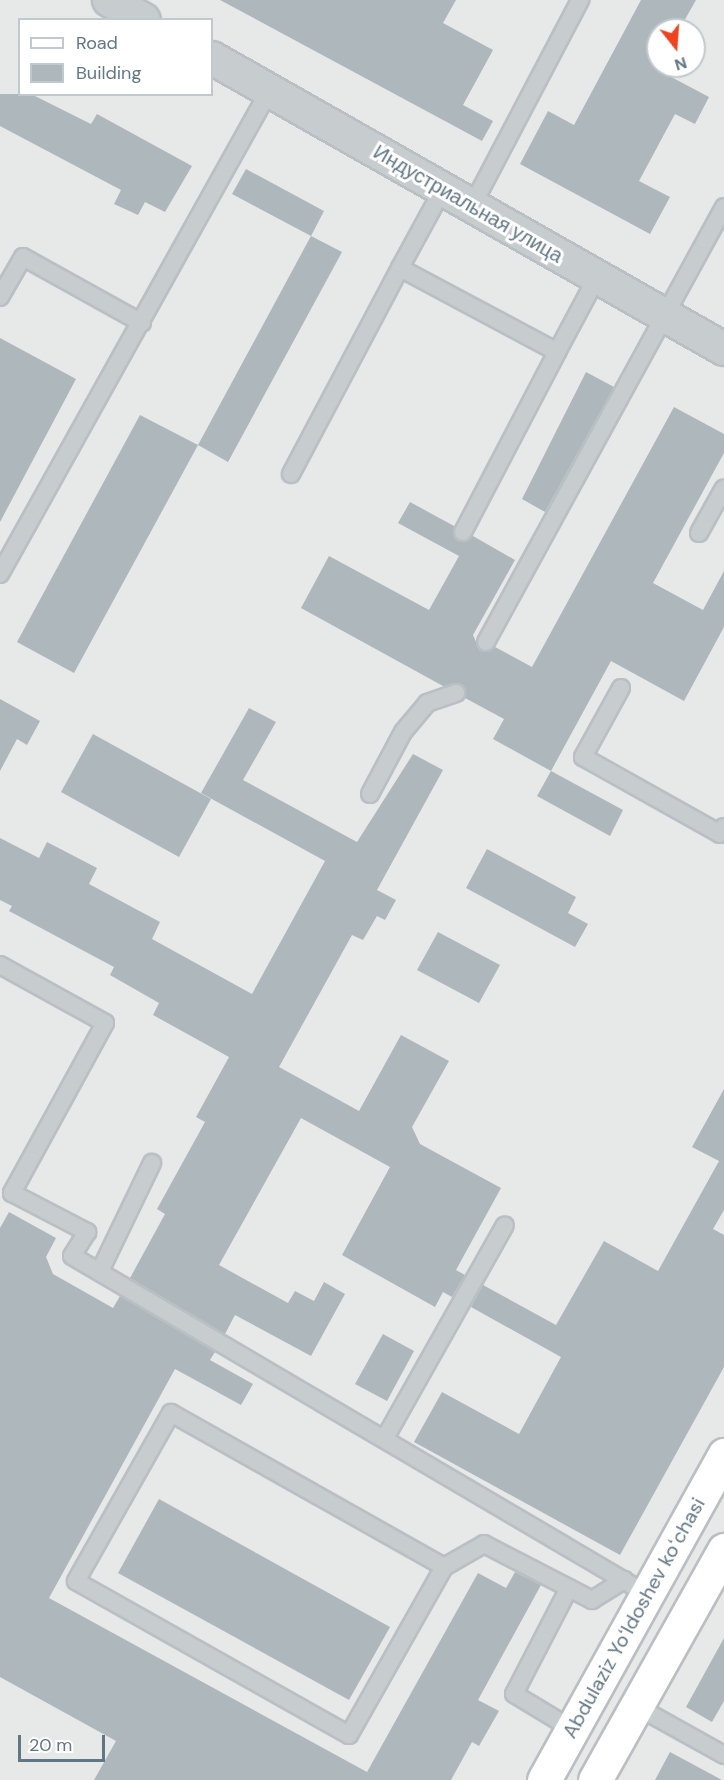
<!DOCTYPE html>
<html>
<head>
<meta charset="utf-8">
<style>
  body { margin:0 }
  #map { position:relative; width:724px; height:1780px; overflow:hidden; background:#f9f9f7; font-family:"DM Sans",sans-serif }
  div>[style] { position:absolute }
  .built>* { inset:0; background:#e7e9e8 }
  .building>* { inset:0; background:#adb7bc }
  .roads { filter:drop-shadow(2px 0 #b9bfc3) drop-shadow(-2px 0 #b9bfc3) drop-shadow(0 2px #b9bfc3) drop-shadow(0 -2px #b9bfc3) }
  .lane>* { height:16px; margin:-8px; padding:0 8px; transform-origin:8px; border-radius:8px; background:#c7cccf }
  .street>* { height:32px; margin:-16px; padding:0 16px; transform-origin:16px; border-radius:16px; background:#c7cccf }
  .secondary>* { height:33px; margin:-16.5px; padding:0 16.5px; transform-origin:16.5px; border-radius:16.5px; background:#fff }
  span { translate:-50% -50%; white-space:nowrap; text-align:center; line-height:1.15; -webkit-text-stroke:6px #fff; paint-order:stroke }
  .street-label { font-size:20px; color:#627784 }
  .legend { position:absolute; left:18px; top:18px; width:195px; height:78px; box-sizing:border-box; background:#fff; border:2px solid #c0c9ce; margin:0; padding:8px 10px; list-style:none; font-size:18px; color:#627784 }
  .legend li { display:flex; align-items:center; gap:12px; height:30px }
  .legend b { width:30px; border:2px solid #c0c9ce }
  .north { position:absolute; left:646px; top:18px; width:60px; height:60px; box-sizing:border-box; background:#fff; border:2px solid #c0c9ce; border-radius:50%; rotate:163deg; font-size:16px; font-weight:700; line-height:24px; text-align:center; color:#627784 }
  .north::after { content:''; display:block; margin:auto; width:21px; height:27px; background:#f1421f; clip-path:polygon(50% 0,100% 100%,50% 72%,0 100%) }
  .scale { position:absolute; left:18px; top:1735px; width:87px; height:27px; box-sizing:border-box; border:3px solid #627784; border-top:0; padding-left:8px; font-size:18px; line-height:21px; white-space:nowrap; color:#627784; -webkit-text-stroke:4px #fff; paint-order:stroke }
</style>
</head>
<body>
<div id="map">
  <div class="built">
    <div style="clip-path:polygon(evenodd,0 0,724px 0,724px 1780px,0 1780px,0 0,20px 20px,212px 20px,212px 94px,20px 94px,20px 20px,0 0,658px 30px,694px 30px,694px 66px,658px 66px,658px 30px)"></div>
  </div>
  <div class="building">
    <div style="clip-path:polygon(220px 0,456px 0,443px 23px,493px 50px,463px 105px,493px 121px,482px 141px)"></div>
    <div style="clip-path:polygon(641px 0,696px 0,679px 30px,658px 30px,658px 70px,709px 97px,695px 124px,675px 114px,639px 181px,670px 197px,650px 234px,520px 164px,548px 111px,574px 125px)"></div>
    <div style="clip-path:polygon(0 94px,31px 94px,91px 124px,97px 114px,192px 166px,165px 212px,145px 202px,138px 215px,114px 204px,121px 190px,0 126px)"></div>
    <div style="clip-path:polygon(246px 169px,324px 211px,311px 236px,232px 194px)"></div>
    <div style="clip-path:polygon(311px 236px,342px 252px,228px 462px,198px 445px)"></div>
    <div style="clip-path:polygon(0 338px,76px 379px,0 522px)"></div>
    <div style="clip-path:polygon(586px 372px,614px 387px,545px 512px,522px 499px)"></div>
    <div style="clip-path:polygon(674px 407px,724px 434px,724px 453px,653px 583px,703px 610px,724px 571px,724px 627px,684px 701px,611px 661px,551px 771px,493px 739px,504px 719px,465px 698px,462px 685px,443px 686px,301px 608px,329px 556px,429px 610px,459px 556px,398px 523px,410px 502px,454px 526px,458px 541px,473px 536px,515px 560px,473px 635px,480px 651px,495px 647px,532px 667px)"></div>
    <div style="clip-path:polygon(140px 415px,198px 445px,74px 673px,17px 642px)"></div>
    <div style="clip-path:polygon(0 699px,40px 721px,27px 745px,17px 739px,0 771px)"></div>
    <div style="clip-path:polygon(249px 708px,276px 722px,243px 780px,357px 842px,413px 754px,443px 770px,377px 890px,396px 900px,385px 920px,377px 916px,363px 940px,352px 935px,279px 1067px,359px 1111px,401px 1035px,449px 1061px,412px 1127px,420px 1144px,501px 1188px,456px 1270px,465px 1275px,452px 1297px,443px 1292px,435px 1307px,342px 1255px,390px 1167px,301px 1118px,219px 1265px,288px 1303px,295px 1291px,314px 1301px,324px 1282px,345px 1294px,311px 1356px,235px 1315px,225px 1334px,130px 1278px,165px 1214px,157px 1209px,205px 1122px,196px 1117px,229px 1057px,153px 1015px,159px 1003px,110px 975px,114px 967px,9px 911px,12px 906px,0 900px,0 838px,39px 858px,47px 842px,97px 868px,89px 884px,160px 922px,152px 939px,252px 994px,325px 861px,201px 793px)"></div>
    <div style="clip-path:polygon(93px 734px,211px 799px,179px 857px,61px 792px)"></div>
    <div style="clip-path:polygon(551px 771px,623px 810px,610px 836px,537px 796px)"></div>
    <div style="clip-path:polygon(487px 849px,576px 897px,568px 913px,588px 924px,575px 947px,466px 888px)"></div>
    <div style="clip-path:polygon(438px 932px,500px 965px,479px 1003px,417px 970px)"></div>
    <div style="clip-path:polygon(724px 1089px,724px 1210px,713px 1229px,724px 1235px,724px 1367px,620px 1555px,414px 1442px,442px 1392px,519px 1434px,561px 1357px,471px 1307px,483px 1285px,556px 1325px,604px 1241px,658px 1271px,719px 1161px,692px 1147px)"></div>
    <div style="clip-path:polygon(9px 1212px,56px 1238px,46px 1257px,53px 1274px,113px 1308px,120px 1296px,215px 1352px,210px 1360px,253px 1384px,241px 1405px,175px 1369px,49px 1598px,367px 1772px,478px 1573px,506px 1588px,515px 1572px,541px 1585px,478px 1700px,499px 1711px,479px 1746px,472px 1742px,451px 1780px,94px 1780px,116px 1741px,0 1677px,0 1228px)"></div>
    <div style="clip-path:polygon(383px 1334px,414px 1351px,387px 1401px,355px 1384px)"></div>
    <div style="clip-path:polygon(159px 1499px,390px 1627px,349px 1700px,118px 1573px)"></div>
    <div style="clip-path:polygon(724px 1638px,724px 1701px,712px 1722px,686px 1707px)"></div>
    <div style="clip-path:polygon(670px 1752px,722px 1780px,655px 1780px)"></div>
  </div>
  <div class="roads">
    <div class="lane">
      <div style="left:443px;top:189px;width:90px;rotate:118.6deg"></div>
      <div style="left:400px;top:268px;width:178px;rotate:28.1deg"></div>
      <div style="left:557px;top:352px;width:85px;rotate:-61.9deg"></div>
      <div style="left:472px;top:206px;width:233px;rotate:-62.3deg"></div>
      <div style="left:0;top:297px;width:46px;rotate:-60.1deg"></div>
      <div style="left:23px;top:257px;width:136px;rotate:29deg"></div>
      <div style="left:291px;top:474px;width:233px;rotate:-62.1deg"></div>
      <div style="left:463px;top:532px;width:203px;rotate:-62.4deg"></div>
      <div style="left:699px;top:533px;width:51px;rotate:-60.9deg"></div>
      <div style="left:0;top:574px;width:553px;rotate:-60.88deg"></div>
      <div style="left:486px;top:642px;width:496px;rotate:-61.3deg"></div>
      <div style="left:621px;top:688px;width:79px;rotate:118.8deg"></div>
      <div style="left:583px;top:757px;width:157px;rotate:29.3deg"></div>
      <div style="left:720px;top:834px;width:8px;rotate:-60deg"></div>
      <div style="left:370px;top:794px;width:70px;rotate:-62deg"></div>
      <div style="left:403px;top:732px;width:38px;rotate:-50deg"></div>
      <div style="left:427px;top:703px;width:31px;rotate:-19deg"></div>
      <div style="left:0;top:965px;width:120px;rotate:28.9deg"></div>
      <div style="left:105px;top:1023px;width:194px;rotate:118.7deg"></div>
      <div style="left:12px;top:1193px;width:85px;rotate:27.5deg"></div>
      <div style="left:87px;top:1232px;width:28px;rotate:122deg"></div>
      <div style="left:72px;top:1256px;width:667px;rotate:30.45deg"></div>
      <div style="left:100px;top:1271px;width:120px;rotate:-64.3deg"></div>
      <div style="left:171px;top:1413px;width:313px;rotate:29.4deg"></div>
      <div style="left:444px;top:1567px;width:193px;rotate:119.5deg"></div>
      <div style="left:349px;top:1735px;width:313px;rotate:-150.6deg"></div>
      <div style="left:76px;top:1581px;width:193px;rotate:-60.5deg"></div>
      <div style="left:385px;top:1438px;width:244px;rotate:-60.6deg"></div>
      <div style="left:444px;top:1567px;width:46px;rotate:-29.9deg"></div>
      <div style="left:484px;top:1544px;width:122px;rotate:27.4deg"></div>
      <div style="left:592px;top:1600px;width:38px;rotate:-32deg"></div>
      <div style="left:569px;top:1588px;width:119px;rotate:117.4deg"></div>
      <div style="left:514px;top:1694px;width:68px;rotate:31.1deg"></div>
      <div style="left:636px;top:1706px;width:101px;rotate:29.1deg"></div>
    </div>
    <div class="street">
      <div style="left:109px;top:0;width:40px;rotate:29.7deg"></div>
      <div style="left:212px;top:58px;width:589px;rotate:29.61deg"></div>
    </div>
    <div class="secondary">
      <div style="left:544px;top:1780px;width:372px;rotate:-61deg"></div>
      <div style="left:595px;top:1780px;width:264px;rotate:-60.7deg"></div>
    </div>
  </div>
  <div class="street-label">
    <span style="left:468px;top:204px;rotate:30deg">Индустриальная улица</span>
    <span style="left:634px;top:1618px;rotate:-61deg">Abdulaziz Yoʻldoshev koʻchasi</span>
  </div>
  <ul class="legend">
  <li><b style="height:8px;background:#fff"></b>Road</li>
  <li><b style="height:16px;background:#adb7bc"></b>Building</li>
  </ul>
  <div class="north">N</div>
  <div class="scale">20 m</div>
</div>
</body>
</html>
